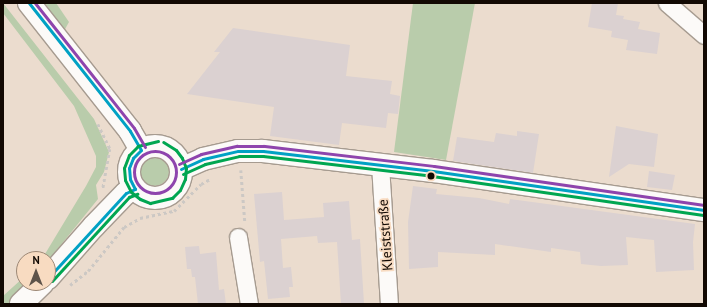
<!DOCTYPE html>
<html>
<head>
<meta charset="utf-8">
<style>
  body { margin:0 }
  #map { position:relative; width:707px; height:307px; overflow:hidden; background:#ebdcce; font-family:"PT Sans",sans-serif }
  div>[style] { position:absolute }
  .green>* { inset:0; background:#b9ccab }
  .round { border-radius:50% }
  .building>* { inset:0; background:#dbd1d1 }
  .path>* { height:2.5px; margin-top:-1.25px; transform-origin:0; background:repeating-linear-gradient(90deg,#ccc8c4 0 3px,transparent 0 6px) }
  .roads { filter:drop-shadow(1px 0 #a69b90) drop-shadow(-1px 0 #a69b90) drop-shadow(0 1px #a69b90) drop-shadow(0 -1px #a69b90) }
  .street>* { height:17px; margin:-8.5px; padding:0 8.5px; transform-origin:8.5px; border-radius:8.5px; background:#fcfaf8 }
  .secondary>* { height:22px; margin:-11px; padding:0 11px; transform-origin:11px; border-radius:11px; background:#fcfaf8 }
  .secondary>.ring { margin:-11px; padding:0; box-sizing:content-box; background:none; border:22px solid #fcfaf8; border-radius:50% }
  .bus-1>* { height:3px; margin:-1.5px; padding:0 1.5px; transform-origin:1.5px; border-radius:1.5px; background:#01a1c4 }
  .bus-2>* { height:3px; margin:-1.5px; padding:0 1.5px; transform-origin:1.5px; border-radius:1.5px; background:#00a651 }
  .bus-3>* { height:3px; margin:-1.5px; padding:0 1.5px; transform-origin:1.5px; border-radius:1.5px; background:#8e44ad }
  .bus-3>.ring { margin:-1.5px; padding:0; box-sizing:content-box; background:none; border:3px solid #8e44ad; border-radius:50% }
  .dots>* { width:11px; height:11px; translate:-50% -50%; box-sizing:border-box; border:2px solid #f8dbc1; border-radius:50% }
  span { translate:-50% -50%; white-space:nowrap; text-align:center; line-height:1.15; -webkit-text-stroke:3.5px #f8dbc1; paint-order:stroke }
  .street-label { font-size:14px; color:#120903 }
  .frame { position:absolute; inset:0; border:4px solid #120903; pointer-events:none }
  .north { position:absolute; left:16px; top:251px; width:40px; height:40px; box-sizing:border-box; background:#f8dbc1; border:1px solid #9c8775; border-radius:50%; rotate:0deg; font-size:11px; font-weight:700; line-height:16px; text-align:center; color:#120903 }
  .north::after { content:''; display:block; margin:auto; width:14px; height:18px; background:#5e534a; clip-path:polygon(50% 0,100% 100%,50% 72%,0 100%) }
</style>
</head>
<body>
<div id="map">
  <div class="green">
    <div style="clip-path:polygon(3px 3px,94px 119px,109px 152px,104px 172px,96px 185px,98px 199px,56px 251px,48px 266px,48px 259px,42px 259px,86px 186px,96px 167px,96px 156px,74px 106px,3px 13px)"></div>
    <div style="clip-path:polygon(45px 3px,56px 3px,69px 22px,64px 31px)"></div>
    <div style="clip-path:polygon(413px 3px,475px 3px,446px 160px,394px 152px)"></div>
    <div class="round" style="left:139px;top:156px;width:30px;height:30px"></div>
    <div style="clip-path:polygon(24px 277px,24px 283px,31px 283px,10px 304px,3px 304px,3px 296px)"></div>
  </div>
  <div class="building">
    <div style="clip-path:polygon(592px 3px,618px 3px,616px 15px,624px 16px,623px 19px,640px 22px,638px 29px,660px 33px,657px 54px,626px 50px,628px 40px,611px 37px,612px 31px,588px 27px)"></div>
    <div style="clip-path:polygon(233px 28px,350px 45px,346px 76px,392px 81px,390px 94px,400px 96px,398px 114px,388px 113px,386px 128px,342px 123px,339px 145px,270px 136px,274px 107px,187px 94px,220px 52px,214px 52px)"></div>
    <div style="clip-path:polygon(616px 126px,658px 134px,654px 167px,629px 164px,609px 177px)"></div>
    <div style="clip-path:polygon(517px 131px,539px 134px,533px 173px,453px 161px,457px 137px,494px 142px,496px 133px,517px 136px)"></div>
    <div style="clip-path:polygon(649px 171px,675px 175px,672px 190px,647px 187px)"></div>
    <div style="clip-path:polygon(413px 186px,437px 189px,436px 194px,479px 198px,509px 204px,510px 199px,695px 224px,693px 242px,694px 270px,656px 272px,654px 240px,626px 237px,628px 265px,601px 266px,581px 264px,580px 252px,551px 248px,551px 252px,495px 244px,495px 255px,438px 252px,438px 267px,409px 269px,408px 222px)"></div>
    <div style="clip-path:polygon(282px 192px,284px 220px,324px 217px,323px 203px,349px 201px,352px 240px,360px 239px,364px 304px,341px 304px,337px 242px,318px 243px,317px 236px,281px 239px,283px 268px,291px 267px,293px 287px,289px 287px,290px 297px,268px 299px,264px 261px,260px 262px,254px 194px)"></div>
    <div style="clip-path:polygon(199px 246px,200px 254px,216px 252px,219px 290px,224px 289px,226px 304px,198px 304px,195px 277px,192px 277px,191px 269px,187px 269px,185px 247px)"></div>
  </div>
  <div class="path">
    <div style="left:98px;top:124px;width:28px;rotate:64deg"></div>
    <div style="left:110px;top:149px;width:40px;rotate:100deg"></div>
    <div style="left:241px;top:170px;width:52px;rotate:85.6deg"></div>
    <div style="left:70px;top:285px;width:23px;rotate:-38deg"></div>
    <div style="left:88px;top:271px;width:57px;rotate:-50.7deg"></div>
    <div style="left:124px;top:227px;width:18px;rotate:-29deg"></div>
    <div style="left:140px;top:218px;width:35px;rotate:-12deg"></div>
    <div style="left:174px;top:211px;width:38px;rotate:-45deg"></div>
    <div style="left:201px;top:184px;width:10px;rotate:-29deg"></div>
  </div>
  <div class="roads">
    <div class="street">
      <div style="left:667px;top:3px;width:49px;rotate:40.9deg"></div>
      <div style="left:380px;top:165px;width:139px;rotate:86.3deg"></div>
      <div style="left:238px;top:237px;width:68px;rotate:80.7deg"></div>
    </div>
    <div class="secondary">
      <div style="left:29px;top:3px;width:163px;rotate:51.7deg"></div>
      <div style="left:130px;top:131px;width:22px;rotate:60deg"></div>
      <div class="ring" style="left:129px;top:146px;width:30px;height:30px"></div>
      <div style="left:181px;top:169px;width:24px;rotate:-24deg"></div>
      <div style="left:203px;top:159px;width:36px;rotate:-13deg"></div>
      <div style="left:238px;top:151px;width:25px"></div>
      <div style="left:263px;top:151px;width:171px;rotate:6.7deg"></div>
      <div style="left:433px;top:171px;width:274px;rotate:8.2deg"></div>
      <div style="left:48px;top:278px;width:69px;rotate:-48.5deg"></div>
      <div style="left:94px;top:226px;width:46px;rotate:-45.9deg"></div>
      <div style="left:126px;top:193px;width:10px;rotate:-24deg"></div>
      <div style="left:21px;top:304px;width:30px;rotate:-44deg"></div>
    </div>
  </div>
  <div class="bus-1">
    <div style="left:29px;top:3px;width:163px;rotate:51.7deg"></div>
    <div style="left:130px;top:131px;width:22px;rotate:60deg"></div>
    <div style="left:181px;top:169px;width:24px;rotate:-24deg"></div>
    <div style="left:203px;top:159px;width:36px;rotate:-13deg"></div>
    <div style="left:238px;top:151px;width:25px"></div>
    <div style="left:263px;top:151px;width:171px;rotate:6.7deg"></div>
    <div style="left:433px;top:171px;width:274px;rotate:8.2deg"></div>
    <div style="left:135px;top:189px;width:11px;rotate:-117deg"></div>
    <div style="left:130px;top:179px;width:11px;rotate:-95deg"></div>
    <div style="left:129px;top:168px;width:11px;rotate:-68deg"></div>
    <div style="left:133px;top:158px;width:11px;rotate:-45deg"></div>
    <div style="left:48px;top:278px;width:115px;rotate:-47.5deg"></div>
    <div style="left:126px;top:193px;width:10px;rotate:-24deg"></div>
  </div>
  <div class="bus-2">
    <div style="left:158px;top:141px;width:21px;rotate:166deg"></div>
    <div style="left:138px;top:146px;width:13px;rotate:135deg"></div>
    <div style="left:129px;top:155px;width:14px;rotate:111deg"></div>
    <div style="left:124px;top:168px;width:12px;rotate:85deg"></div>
    <div style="left:125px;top:180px;width:13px;rotate:63deg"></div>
    <div style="left:131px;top:192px;width:11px;rotate:38deg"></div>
    <div style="left:140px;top:199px;width:11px;rotate:22deg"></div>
    <div style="left:150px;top:203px;width:23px;rotate:-13deg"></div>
    <div style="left:172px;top:198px;width:11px;rotate:-45deg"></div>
    <div style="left:180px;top:190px;width:12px;rotate:-66deg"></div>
    <div style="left:185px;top:179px;width:11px;rotate:-85deg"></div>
    <div style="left:186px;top:168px;width:11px;rotate:-112deg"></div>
    <div style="left:182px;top:158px;width:10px;rotate:-127deg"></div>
    <div style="left:176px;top:150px;width:15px;rotate:-148deg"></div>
    <div style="left:183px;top:174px;width:24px;rotate:-24deg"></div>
    <div style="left:205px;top:164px;width:35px;rotate:-13deg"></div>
    <div style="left:239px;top:156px;width:24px"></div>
    <div style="left:263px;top:156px;width:170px;rotate:6.7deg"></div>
    <div style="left:432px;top:176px;width:274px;rotate:8.2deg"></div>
    <div style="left:52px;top:281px;width:114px;rotate:-47.5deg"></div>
    <div style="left:129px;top:197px;width:9px;rotate:-21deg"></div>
  </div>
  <div class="bus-3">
    <div style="left:35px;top:3px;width:159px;rotate:51.6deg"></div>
    <div style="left:134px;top:128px;width:22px;rotate:60deg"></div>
    <div class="ring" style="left:134px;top:151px;width:39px;height:39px"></div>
    <div style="left:179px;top:164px;width:24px;rotate:-24deg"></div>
    <div style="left:201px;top:154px;width:37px;rotate:-13deg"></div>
    <div style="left:237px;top:146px;width:27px"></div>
    <div style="left:264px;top:146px;width:171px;rotate:6.7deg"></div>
    <div style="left:434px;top:166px;width:273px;rotate:8.2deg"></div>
  </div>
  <div class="dots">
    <div style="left:431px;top:176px;background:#120903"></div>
  </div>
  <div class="street-label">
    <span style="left:385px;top:235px;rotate:-94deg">Kleiststraße</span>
  </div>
  <div class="frame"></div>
  <div class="north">N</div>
</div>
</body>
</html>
